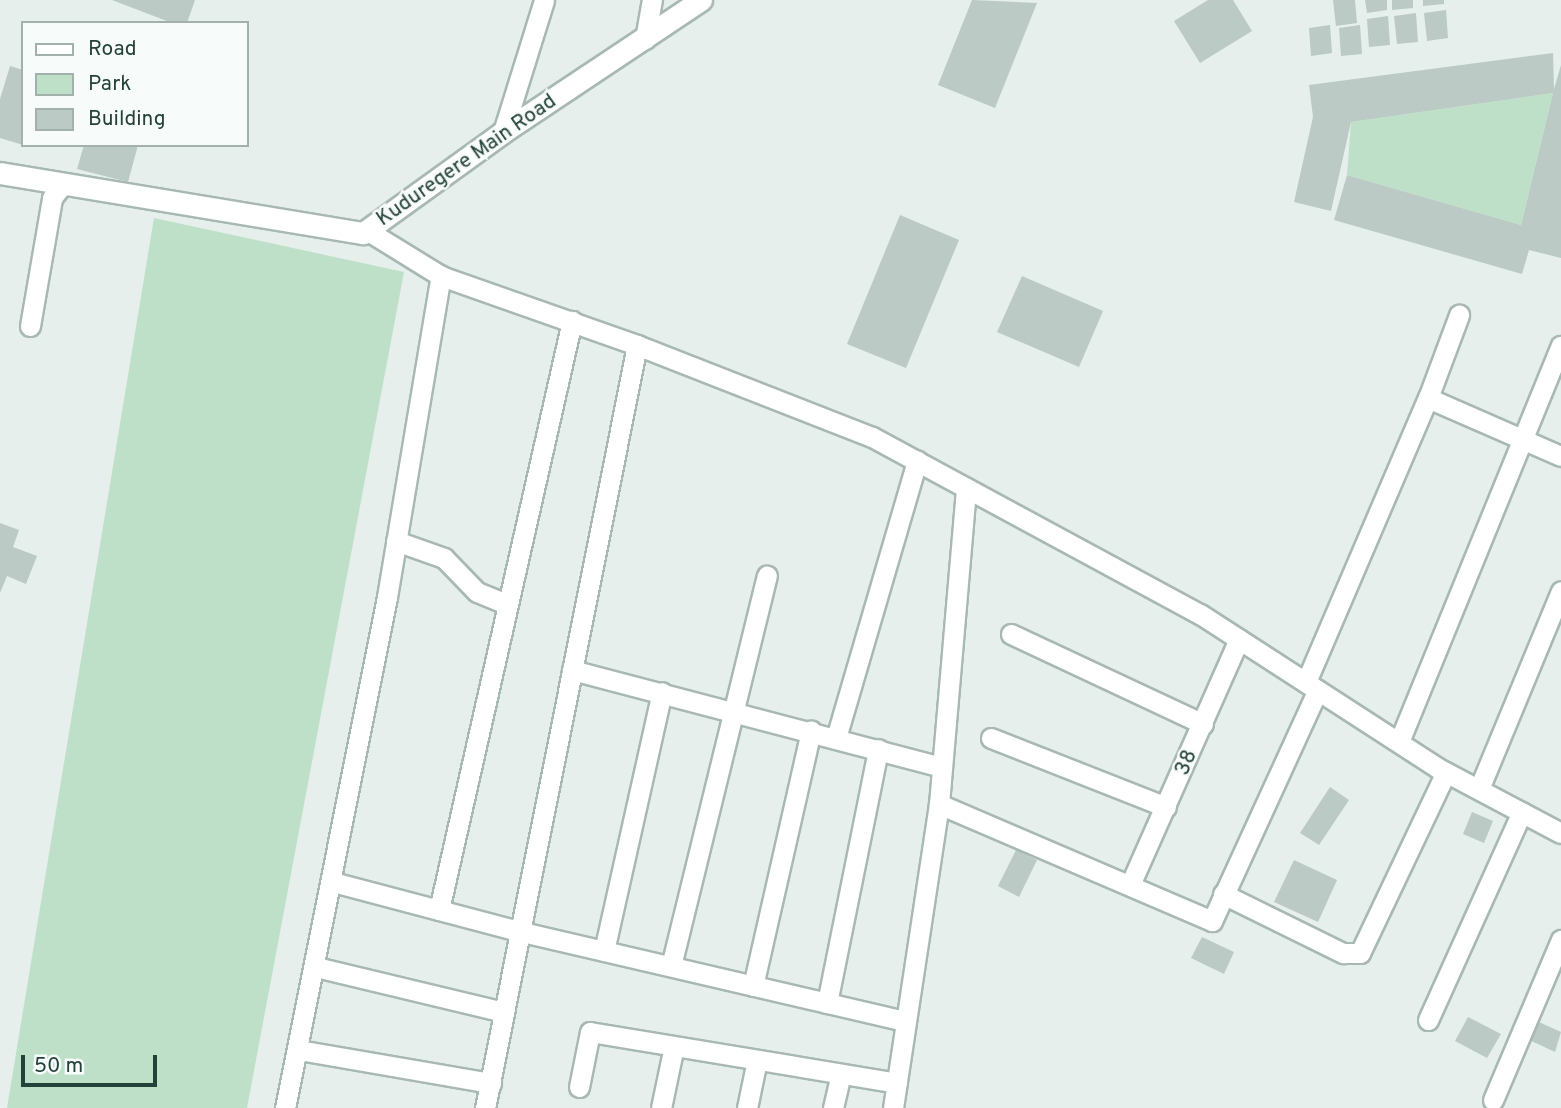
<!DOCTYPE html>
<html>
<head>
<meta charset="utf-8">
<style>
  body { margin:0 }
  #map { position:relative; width:1561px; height:1108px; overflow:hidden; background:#e6efeb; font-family:Overpass,sans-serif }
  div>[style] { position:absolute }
  .green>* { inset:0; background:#bfe0c8 }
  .building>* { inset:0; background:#bbcac4 }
  .roads { filter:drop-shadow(2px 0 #a8b8b2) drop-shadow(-2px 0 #a8b8b2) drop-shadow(0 2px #a8b8b2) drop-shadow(0 -2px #a8b8b2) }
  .minor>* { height:19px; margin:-9.5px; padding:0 9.5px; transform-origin:9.5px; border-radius:9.5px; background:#fff }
  .tertiary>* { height:21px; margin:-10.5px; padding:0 10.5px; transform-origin:10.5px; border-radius:10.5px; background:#fff }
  span { translate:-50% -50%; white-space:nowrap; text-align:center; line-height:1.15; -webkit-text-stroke:5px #f7fbf9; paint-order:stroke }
  .street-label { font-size:21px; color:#24423a }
  .legend { position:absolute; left:21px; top:21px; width:228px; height:126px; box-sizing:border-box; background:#f7fbf9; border:2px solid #a3b1ad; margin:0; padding:9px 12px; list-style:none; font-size:21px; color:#24423a }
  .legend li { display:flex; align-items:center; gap:14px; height:35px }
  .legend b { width:35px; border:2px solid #a3b1ad }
  .scale { position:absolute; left:21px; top:1055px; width:136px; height:32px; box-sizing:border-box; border:4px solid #24423a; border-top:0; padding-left:9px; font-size:21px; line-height:24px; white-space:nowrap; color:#24423a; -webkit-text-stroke:5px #f7fbf9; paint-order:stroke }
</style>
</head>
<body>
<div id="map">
  <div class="green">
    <div style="clip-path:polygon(1553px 93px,1521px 225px,1347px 175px,1351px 122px)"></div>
    <div style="clip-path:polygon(154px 218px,404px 272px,247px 1108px,7px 1108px)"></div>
  </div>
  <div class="building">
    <div style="clip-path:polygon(112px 0,195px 0,187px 23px,172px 23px)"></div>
    <div style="clip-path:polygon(972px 0,1037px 3px,995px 108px,938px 85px)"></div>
    <div style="clip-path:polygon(1208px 0,1233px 0,1252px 31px,1200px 63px,1174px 21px)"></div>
    <div style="clip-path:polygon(1333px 0,1355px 0,1357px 23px,1336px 26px)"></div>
    <div style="clip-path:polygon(1365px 0,1387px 0,1387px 10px,1367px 13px)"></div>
    <div style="clip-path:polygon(1392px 0,1413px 0,1413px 8px,1392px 10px)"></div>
    <div style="clip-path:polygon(1423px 0,1444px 0,1444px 4px,1423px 6px)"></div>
    <div style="clip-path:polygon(1446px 10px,1448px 38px,1427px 41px,1424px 13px)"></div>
    <div style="clip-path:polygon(1416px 13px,1418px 42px,1397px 44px,1394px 16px)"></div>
    <div style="clip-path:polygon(1388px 16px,1390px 45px,1369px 47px,1367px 19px)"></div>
    <div style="clip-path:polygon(1330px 25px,1332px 53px,1311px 56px,1309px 28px)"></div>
    <div style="clip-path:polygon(1360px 25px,1362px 54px,1341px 56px,1339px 28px)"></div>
    <div style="clip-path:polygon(1553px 53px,1554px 89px,1561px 65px,1561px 258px,1529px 250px,1522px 274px,1334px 220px,1347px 175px,1521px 225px,1553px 93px,1351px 122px,1331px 211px,1294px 202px,1313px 117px,1309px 85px)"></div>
    <div style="clip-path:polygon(10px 66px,23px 70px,23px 145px,0 138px,0 99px)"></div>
    <div style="clip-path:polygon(84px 145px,138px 145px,128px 182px,77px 169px)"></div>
    <div style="clip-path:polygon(900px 215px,959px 240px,906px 368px,847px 344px)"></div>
    <div style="clip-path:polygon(1022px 276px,1103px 311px,1079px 367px,997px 332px)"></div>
    <div style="clip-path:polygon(0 523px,19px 530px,13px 547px,37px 556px,26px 584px,7px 576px,0 593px)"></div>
    <div style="clip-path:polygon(1330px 787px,1349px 800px,1319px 845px,1300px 833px)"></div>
    <div style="clip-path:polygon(1472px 812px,1493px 821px,1484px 843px,1463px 834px)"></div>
    <div style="clip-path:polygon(1016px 850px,1037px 860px,1019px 897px,998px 886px)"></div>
    <div style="clip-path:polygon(1294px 860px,1337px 880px,1318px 922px,1274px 902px)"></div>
    <div style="clip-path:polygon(1202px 937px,1234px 952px,1224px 974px,1191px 958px)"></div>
    <div style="clip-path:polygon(1468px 1017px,1501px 1034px,1487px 1058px,1455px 1041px)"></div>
    <div style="clip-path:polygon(1530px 1018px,1561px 1032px,1555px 1052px,1521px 1036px)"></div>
  </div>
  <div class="roads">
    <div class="minor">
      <div style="left:645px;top:39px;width:40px;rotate:-80deg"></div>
      <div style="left:503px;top:132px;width:138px;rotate:-72.7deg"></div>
      <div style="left:368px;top:231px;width:86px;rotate:31.7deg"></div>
      <div style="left:441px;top:276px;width:208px;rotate:19.4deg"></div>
      <div style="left:637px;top:345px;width:252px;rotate:21.4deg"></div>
      <div style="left:872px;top:437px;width:373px;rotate:28.4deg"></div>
      <div style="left:1200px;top:614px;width:283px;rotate:32.9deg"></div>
      <div style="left:1438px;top:768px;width:139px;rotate:27.9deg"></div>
      <div style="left:30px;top:326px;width:130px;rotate:-80.2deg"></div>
      <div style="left:52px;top:198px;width:18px;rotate:-52deg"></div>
      <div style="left:1428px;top:398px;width:145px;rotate:23.6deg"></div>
      <div style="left:396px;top:541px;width:51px;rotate:19.5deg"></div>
      <div style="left:444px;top:558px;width:47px;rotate:45.9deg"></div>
      <div style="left:477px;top:592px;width:31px;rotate:22deg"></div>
      <div style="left:1011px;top:634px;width:212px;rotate:25.1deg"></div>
      <div style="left:572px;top:670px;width:382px;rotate:14.7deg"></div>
      <div style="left:1306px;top:682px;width:309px;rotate:-66.8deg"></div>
      <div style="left:1428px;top:398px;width:89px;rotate:-69.5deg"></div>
      <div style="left:836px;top:738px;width:289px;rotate:-73.7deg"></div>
      <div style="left:991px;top:738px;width:188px;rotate:21.5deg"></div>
      <div style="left:1399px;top:742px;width:428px;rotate:-67.8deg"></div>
      <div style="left:1479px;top:789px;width:214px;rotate:-67.5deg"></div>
      <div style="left:939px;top:804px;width:297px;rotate:23.2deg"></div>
      <div style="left:1212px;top:921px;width:254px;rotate:-65.4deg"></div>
      <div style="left:333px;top:882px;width:191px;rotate:14.8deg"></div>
      <div style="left:518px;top:931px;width:398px;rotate:13.1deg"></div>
      <div style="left:1130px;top:885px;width:269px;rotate:-66.1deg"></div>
      <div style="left:1223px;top:894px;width:134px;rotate:26.2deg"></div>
      <div style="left:1343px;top:953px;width:17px"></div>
      <div style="left:1360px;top:953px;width:200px;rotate:-64.6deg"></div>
      <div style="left:439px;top:910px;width:604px;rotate:-77.28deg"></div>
      <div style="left:604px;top:951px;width:265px;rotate:-77.4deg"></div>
      <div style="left:671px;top:966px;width:402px;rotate:-76.2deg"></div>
      <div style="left:316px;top:967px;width:192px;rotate:13.5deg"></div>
      <div style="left:753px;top:986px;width:262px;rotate:-77.2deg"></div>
      <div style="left:827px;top:1003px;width:259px;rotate:-78.6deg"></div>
      <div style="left:1428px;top:1020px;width:228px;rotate:-65.7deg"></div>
      <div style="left:299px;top:1050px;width:195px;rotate:9.8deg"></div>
      <div style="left:579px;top:1087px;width:56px;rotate:-78.7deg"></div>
      <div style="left:590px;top:1032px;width:311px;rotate:9.4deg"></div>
      <div style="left:1493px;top:1100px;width:174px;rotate:-67deg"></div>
      <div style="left:285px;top:1108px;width:521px;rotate:-78.71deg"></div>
      <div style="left:387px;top:597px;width:326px;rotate:-80.5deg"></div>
      <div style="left:485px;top:1108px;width:778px;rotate:-78.73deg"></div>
      <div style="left:661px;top:1108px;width:63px;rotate:-78.2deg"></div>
      <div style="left:747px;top:1108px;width:49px;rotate:-78.2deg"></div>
      <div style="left:833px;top:1108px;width:35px;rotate:-77deg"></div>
      <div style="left:893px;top:1108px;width:307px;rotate:-81.4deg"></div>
      <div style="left:939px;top:804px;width:317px;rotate:-85.1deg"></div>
    </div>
    <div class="tertiary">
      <div style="left:0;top:173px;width:368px;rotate:9.4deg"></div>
      <div style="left:363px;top:233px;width:173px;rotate:-35.8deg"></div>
      <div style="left:503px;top:132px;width:238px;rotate:-33.7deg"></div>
    </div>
  </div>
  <div class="street-label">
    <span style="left:467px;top:161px;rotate:-35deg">Kuduregere Main Road</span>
    <span style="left:1187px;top:763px;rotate:-67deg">38</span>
  </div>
  <ul class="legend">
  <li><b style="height:9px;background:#fff"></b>Road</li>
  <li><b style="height:19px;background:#bfe0c8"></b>Park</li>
  <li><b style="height:19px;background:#bbcac4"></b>Building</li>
  </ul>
  <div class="scale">50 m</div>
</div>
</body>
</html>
